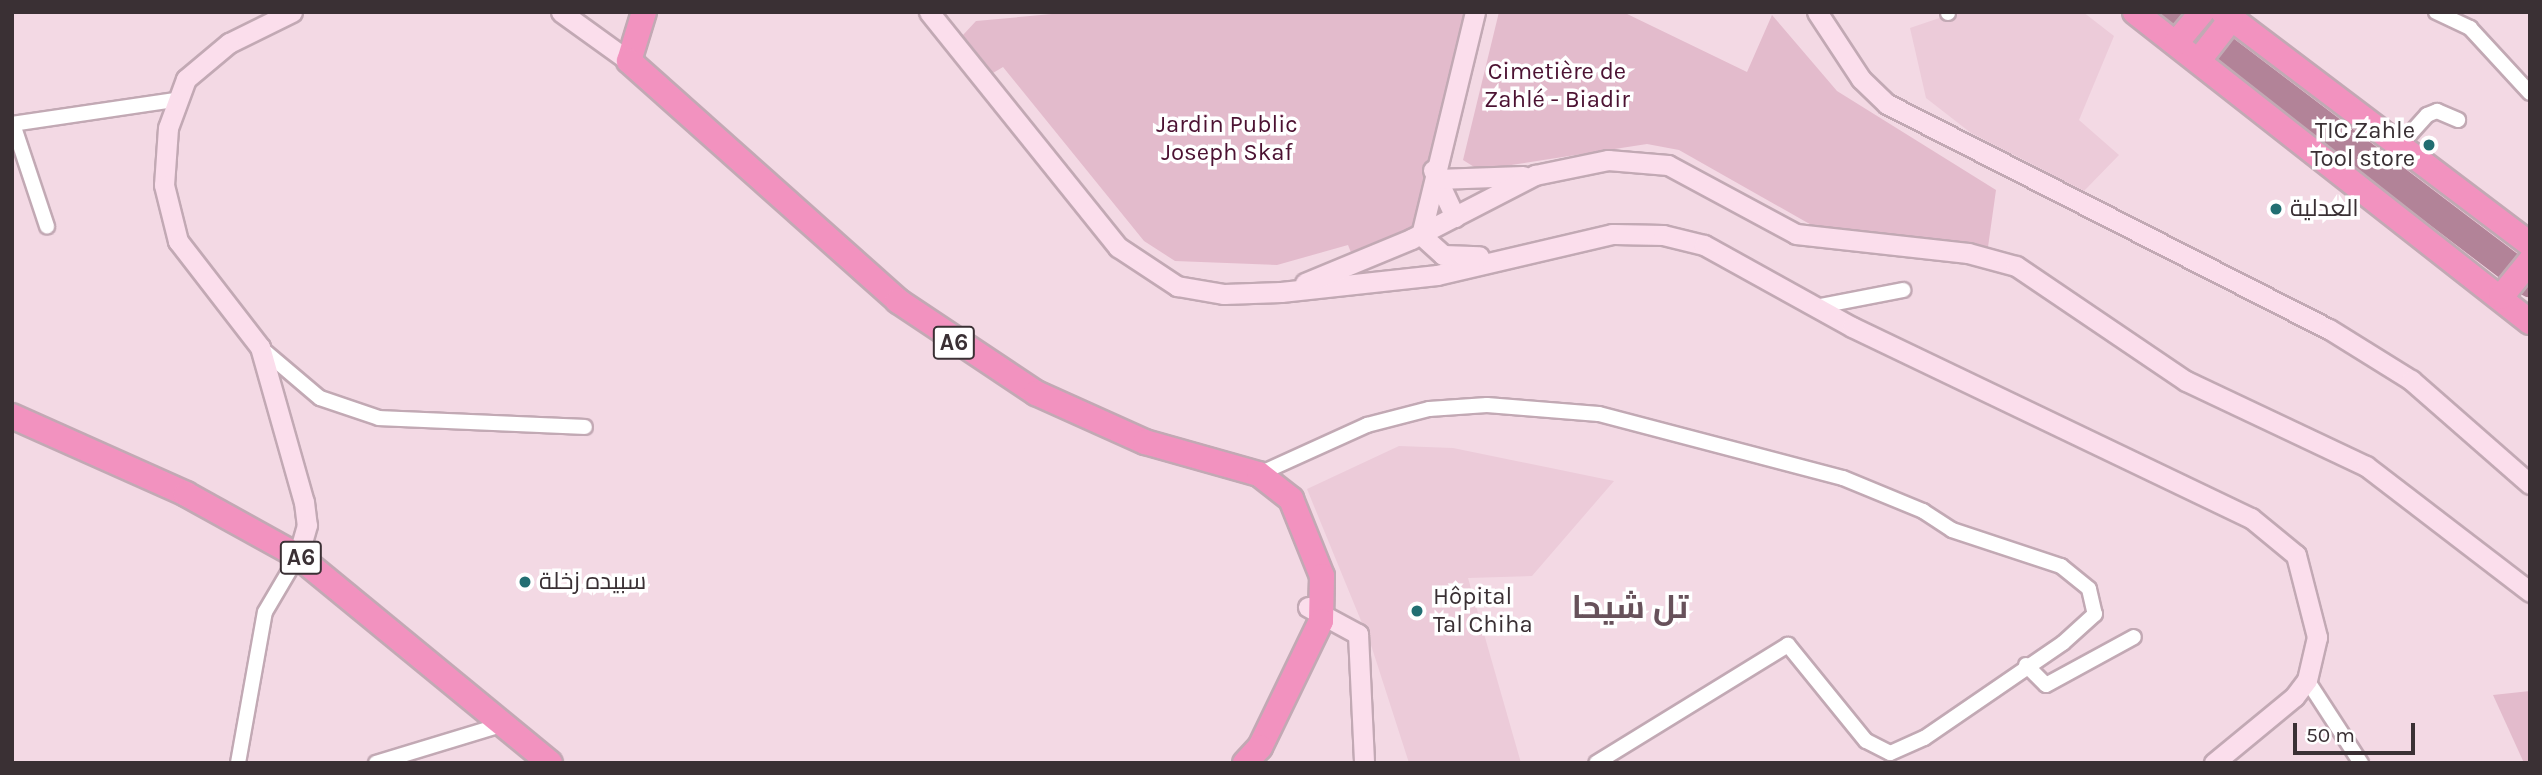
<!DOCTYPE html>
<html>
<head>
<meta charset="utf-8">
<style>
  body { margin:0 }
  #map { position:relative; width:2542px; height:775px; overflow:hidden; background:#f3d9e4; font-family:Karla,Cairo,sans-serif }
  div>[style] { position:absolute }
  .built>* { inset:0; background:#eccbd9 }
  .green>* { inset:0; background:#e3bbcc }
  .river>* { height:30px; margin:-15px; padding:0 15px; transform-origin:15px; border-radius:15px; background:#b28398 }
  .roads { filter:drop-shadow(2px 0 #c2a9b4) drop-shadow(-2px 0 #c2a9b4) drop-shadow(0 2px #c2a9b4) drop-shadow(0 -2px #c2a9b4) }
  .street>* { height:14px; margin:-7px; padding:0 7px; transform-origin:7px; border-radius:7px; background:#fff }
  .secondary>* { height:19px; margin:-9.5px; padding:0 9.5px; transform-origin:9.5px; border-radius:9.5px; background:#fbdeec }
  .highway>* { height:24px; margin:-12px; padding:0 12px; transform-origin:12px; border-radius:12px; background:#f292bf }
  .dots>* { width:19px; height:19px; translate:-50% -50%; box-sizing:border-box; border:4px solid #fff; border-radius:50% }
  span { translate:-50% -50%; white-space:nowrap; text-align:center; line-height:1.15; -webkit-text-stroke:7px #fff; paint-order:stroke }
  .shield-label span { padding:2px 5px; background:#fff; border:2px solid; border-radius:5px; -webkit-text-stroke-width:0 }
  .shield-label { font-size:23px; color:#3a3034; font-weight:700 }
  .park-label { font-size:24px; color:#4c1232 }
  .poi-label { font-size:24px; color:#3a3034 }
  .right { translate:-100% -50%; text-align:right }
  .left { translate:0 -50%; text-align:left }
  .district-label { font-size:32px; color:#67515a; font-weight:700 }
  .frame { position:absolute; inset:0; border:14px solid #3a3034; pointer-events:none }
  .scale { position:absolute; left:2293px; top:723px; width:122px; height:32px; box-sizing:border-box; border:4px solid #3a3034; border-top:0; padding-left:9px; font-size:21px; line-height:24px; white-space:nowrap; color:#3a3034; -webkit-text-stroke:5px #fff; paint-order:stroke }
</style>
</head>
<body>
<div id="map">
  <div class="built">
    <div style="clip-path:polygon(1957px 12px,2083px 12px,2114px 36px,2079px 120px,2119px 155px,2084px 191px,1971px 133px,1926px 98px,1910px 28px)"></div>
    <div style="clip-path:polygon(1399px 446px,1453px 448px,1614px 481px,1532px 576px,1468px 578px,1521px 763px,1409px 763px,1371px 645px,1307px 489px)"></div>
  </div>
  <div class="green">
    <div style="clip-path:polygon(1074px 12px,1473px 12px,1428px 221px,1352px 255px,1348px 245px,1277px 265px,1175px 261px,1144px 241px,1003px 67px,993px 73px,963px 35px,976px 21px)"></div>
    <div style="clip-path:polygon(1499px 12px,1623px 12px,1747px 72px,1772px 15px,1837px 91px,1996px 190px,1988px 247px,1829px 235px,1679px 150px,1647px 144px,1479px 170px,1463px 160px)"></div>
    <div style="clip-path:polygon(2530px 691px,2530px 763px,2524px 763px,2493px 695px)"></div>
  </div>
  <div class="river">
    <div style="left:2174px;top:12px;width:447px;rotate:37.2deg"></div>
  </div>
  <div class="roads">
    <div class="street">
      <div style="left:1948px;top:12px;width:1px;rotate:90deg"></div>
      <div style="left:2436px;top:12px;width:38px;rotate:25deg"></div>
      <div style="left:2470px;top:28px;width:88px;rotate:47.3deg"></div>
      <div style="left:12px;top:124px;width:165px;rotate:-8.4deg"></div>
      <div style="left:13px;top:124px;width:108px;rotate:71.6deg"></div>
      <div style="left:2401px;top:144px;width:39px;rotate:-48deg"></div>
      <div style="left:2427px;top:115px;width:11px;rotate:-22deg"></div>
      <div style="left:2437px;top:111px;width:23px;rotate:23deg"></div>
      <div style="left:1815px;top:307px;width:90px;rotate:-10.9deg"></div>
      <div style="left:261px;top:348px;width:77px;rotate:40.3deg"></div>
      <div style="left:320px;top:398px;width:62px;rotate:18.7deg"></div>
      <div style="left:379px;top:418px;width:206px;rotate:2.5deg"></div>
      <div style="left:1259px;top:474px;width:119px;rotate:-24.4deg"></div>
      <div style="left:1367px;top:425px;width:64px;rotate:-14.5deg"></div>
      <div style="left:1429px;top:409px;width:58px;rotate:-3.9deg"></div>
      <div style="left:1487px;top:405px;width:112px;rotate:4.6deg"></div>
      <div style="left:1599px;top:414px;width:252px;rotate:14.7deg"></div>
      <div style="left:1843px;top:478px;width:87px;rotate:22.4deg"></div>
      <div style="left:1923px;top:511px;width:35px;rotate:33deg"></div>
      <div style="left:1952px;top:530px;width:115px;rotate:18.3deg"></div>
      <div style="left:2061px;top:566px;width:36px;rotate:39deg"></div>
      <div style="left:2089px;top:589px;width:26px;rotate:77deg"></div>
      <div style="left:2095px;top:614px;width:43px;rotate:137.8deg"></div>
      <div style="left:2063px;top:643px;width:168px;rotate:145.6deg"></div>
      <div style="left:1924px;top:738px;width:37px;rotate:156deg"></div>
      <div style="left:1890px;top:753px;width:27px;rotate:-153deg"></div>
      <div style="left:1866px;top:741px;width:124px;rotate:-129.1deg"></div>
      <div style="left:1788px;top:645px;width:225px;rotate:148.4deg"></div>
      <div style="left:2026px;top:665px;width:28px;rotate:45deg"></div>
      <div style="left:2046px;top:685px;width:100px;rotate:-28.6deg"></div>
      <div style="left:2307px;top:680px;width:99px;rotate:57deg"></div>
      <div style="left:238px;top:763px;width:153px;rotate:-79.9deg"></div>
      <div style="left:265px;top:612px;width:65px;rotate:-59.5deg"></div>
      <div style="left:376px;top:763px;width:134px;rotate:-16.9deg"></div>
    </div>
    <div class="secondary">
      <div style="left:292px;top:12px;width:70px;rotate:153.8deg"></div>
      <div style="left:229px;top:43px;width:56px;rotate:140.1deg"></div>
      <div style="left:186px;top:79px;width:52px;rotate:110.2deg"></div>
      <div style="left:168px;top:128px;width:57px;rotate:94deg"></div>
      <div style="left:164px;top:185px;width:58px;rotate:76deg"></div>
      <div style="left:178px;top:241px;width:134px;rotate:52.3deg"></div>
      <div style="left:260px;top:347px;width:161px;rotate:74.2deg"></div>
      <div style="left:304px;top:502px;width:23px;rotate:83deg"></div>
      <div style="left:307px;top:525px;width:32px;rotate:106deg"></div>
      <div style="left:561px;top:12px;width:84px;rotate:35.8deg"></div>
      <div style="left:929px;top:12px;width:302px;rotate:51.2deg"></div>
      <div style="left:1118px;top:247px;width:71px;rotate:33.5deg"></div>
      <div style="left:1177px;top:286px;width:48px;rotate:9.7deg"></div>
      <div style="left:1224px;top:294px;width:57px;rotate:-2deg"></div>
      <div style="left:1281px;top:292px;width:157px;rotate:-6.2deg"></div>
      <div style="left:1437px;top:275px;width:180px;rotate:-13.2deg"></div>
      <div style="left:1612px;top:234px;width:51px;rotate:1.1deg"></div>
      <div style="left:1663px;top:235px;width:42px;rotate:13.7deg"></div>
      <div style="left:1704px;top:245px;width:169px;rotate:29deg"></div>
      <div style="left:1852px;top:327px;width:442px;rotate:25.6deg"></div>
      <div style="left:2251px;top:518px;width:58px;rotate:39.4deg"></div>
      <div style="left:2296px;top:555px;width:85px;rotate:75.6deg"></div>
      <div style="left:2317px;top:637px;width:44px;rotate:103.1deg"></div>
      <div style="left:2307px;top:680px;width:21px;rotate:127deg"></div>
      <div style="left:2294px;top:697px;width:104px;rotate:140.5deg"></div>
      <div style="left:1475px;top:12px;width:229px;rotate:103.6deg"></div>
      <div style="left:1421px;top:235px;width:30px;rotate:42deg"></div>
      <div style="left:1443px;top:255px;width:36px;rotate:2deg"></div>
      <div style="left:1817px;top:12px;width:80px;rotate:56.7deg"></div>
      <div style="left:1861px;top:79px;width:36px;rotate:44deg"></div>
      <div style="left:1887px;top:104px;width:496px;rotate:27deg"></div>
      <div style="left:2329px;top:329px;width:97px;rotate:31.9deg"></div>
      <div style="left:2411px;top:380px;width:158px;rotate:41.2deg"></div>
      <div style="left:1433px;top:170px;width:52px;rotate:64.9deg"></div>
      <div style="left:1437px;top:179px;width:86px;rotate:-2deg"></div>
      <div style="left:1305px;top:283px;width:115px;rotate:-22.5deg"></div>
      <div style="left:1411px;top:239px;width:140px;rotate:-27.3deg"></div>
      <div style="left:1535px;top:175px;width:75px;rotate:-11.6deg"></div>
      <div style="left:1608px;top:160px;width:60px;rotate:4.8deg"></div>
      <div style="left:1668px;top:165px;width:145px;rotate:28.3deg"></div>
      <div style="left:1796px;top:234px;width:173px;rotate:6.3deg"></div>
      <div style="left:1968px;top:253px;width:50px;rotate:15.2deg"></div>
      <div style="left:2016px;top:266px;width:205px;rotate:34.1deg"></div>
      <div style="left:2186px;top:381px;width:199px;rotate:25.3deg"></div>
      <div style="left:2366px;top:466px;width:207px;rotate:37.5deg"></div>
      <div style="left:1308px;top:607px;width:57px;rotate:28.4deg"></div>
      <div style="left:1358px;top:634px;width:129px;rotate:87.3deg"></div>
    </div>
    <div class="highway">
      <div style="left:644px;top:12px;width:51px;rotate:107deg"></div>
      <div style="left:629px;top:61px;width:361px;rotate:41.7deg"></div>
      <div style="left:898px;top:301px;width:166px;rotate:33.7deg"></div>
      <div style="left:1036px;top:393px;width:120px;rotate:24.2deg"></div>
      <div style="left:1145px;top:442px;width:118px;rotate:15.7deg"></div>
      <div style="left:1259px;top:474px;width:41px;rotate:38deg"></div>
      <div style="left:1291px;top:499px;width:83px;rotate:68.1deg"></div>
      <div style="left:1322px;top:576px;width:45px;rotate:91.3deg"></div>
      <div style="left:1321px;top:621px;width:140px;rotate:115.8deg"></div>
      <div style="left:1260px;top:747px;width:22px;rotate:133deg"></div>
      <div style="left:2135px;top:12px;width:502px;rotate:38.13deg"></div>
      <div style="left:2223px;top:12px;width:385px;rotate:37.1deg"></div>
      <div style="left:2176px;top:43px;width:40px;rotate:-50deg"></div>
      <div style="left:2199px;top:60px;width:52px;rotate:-52deg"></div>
      <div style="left:2501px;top:297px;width:46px;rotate:-51.1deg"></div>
      <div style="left:12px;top:416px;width:191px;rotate:24.1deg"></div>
      <div style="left:186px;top:494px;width:128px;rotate:29deg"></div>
      <div style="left:298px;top:556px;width:326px;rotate:39.4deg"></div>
    </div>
  </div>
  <div class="dots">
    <div style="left:2429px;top:145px;background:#226e72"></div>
    <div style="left:2276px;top:209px;background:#226e72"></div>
    <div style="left:525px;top:582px;background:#226e72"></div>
    <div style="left:1417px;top:611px;background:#226e72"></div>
  </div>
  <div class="shield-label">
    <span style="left:954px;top:343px">A6</span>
    <span style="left:301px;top:558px">A6</span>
  </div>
  <div class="park-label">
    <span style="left:1557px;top:86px">Cimetière de<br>Zahlé - Biadir</span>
    <span style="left:1227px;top:139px">Jardin Public<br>Joseph Skaf</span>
  </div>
  <div class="poi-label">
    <span class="right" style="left:2415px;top:145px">TIC Zahle<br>Tool store</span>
    <span class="left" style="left:2290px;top:209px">العدلية</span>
    <span class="left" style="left:539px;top:582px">سبيده زخلة</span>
    <span class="left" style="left:1433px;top:611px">Hôpital<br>Tal Chiha</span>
  </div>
  <div class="district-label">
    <span style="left:1630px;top:608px">تل شيحا</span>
  </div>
  <div class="frame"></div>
  <div class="scale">50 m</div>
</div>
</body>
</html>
